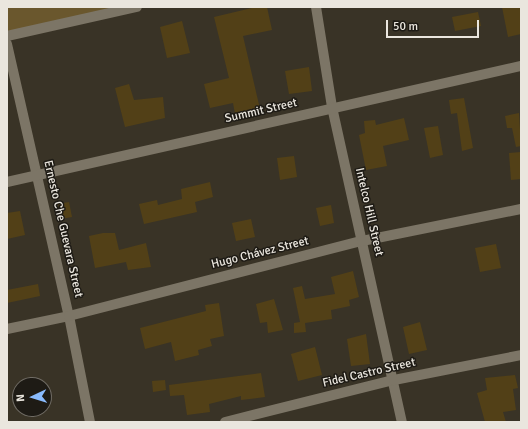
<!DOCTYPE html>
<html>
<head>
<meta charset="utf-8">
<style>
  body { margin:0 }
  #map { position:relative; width:528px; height:429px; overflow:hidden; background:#393326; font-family:Signika,sans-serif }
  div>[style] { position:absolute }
  .green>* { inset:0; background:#6a572d }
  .building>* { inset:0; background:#524017 }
  .minor>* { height:10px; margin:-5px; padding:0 5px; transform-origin:5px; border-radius:5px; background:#7c7566 }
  span { translate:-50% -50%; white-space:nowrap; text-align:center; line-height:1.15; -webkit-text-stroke:3px #1e1b15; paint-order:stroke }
  .street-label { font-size:12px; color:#eae6de }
  .frame { position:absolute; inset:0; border:8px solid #eae6de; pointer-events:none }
  .north { position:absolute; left:12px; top:377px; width:40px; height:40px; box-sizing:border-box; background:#1e1b15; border:1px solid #706c65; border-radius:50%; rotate:266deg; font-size:11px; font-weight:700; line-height:16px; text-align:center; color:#eae6de }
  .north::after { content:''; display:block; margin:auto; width:14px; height:18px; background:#89bafc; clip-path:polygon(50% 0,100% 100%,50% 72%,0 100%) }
  .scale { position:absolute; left:386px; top:20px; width:93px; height:18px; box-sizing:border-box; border:2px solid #eae6de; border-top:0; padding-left:5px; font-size:12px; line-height:14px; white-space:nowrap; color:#eae6de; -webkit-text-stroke:3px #1e1b15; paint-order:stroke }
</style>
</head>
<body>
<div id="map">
  <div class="green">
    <div style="clip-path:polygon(7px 7px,123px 7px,7px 32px)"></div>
  </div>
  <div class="building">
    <div style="clip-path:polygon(256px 7px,267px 7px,272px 30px,243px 36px,260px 109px,235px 114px,233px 103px,210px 108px,204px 84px,229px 78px,214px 17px)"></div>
    <div style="clip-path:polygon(502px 7px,521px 8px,521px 34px,508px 37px)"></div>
    <div style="clip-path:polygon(478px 12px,481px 26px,455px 31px,452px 17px)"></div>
    <div style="clip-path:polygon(182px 21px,190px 53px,167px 58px,160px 27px)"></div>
    <div style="clip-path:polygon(309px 67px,312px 91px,289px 94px,285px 71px)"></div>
    <div style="clip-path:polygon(129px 84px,134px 100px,163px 97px,165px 118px,125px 127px,115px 88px)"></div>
    <div style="clip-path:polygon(464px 98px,473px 148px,462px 151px,457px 113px,451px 114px,449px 100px)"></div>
    <div style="clip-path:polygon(519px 113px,521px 146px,516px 147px,512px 128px,507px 128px,505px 116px)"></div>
    <div style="clip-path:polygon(404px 118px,409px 140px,383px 146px,387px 166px,366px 170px,359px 135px,365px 133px,364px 121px,375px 120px,376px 125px)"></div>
    <div style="clip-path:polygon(438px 126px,443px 155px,430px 158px,424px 128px)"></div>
    <div style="clip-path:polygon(521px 152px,521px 179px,511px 180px,509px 153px)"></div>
    <div style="clip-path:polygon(294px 156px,297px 177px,280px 180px,277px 158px)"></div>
    <div style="clip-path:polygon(210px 182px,213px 197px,195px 202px,197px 212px,144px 224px,139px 204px,157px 200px,158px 205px,182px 199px,181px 189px)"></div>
    <div style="clip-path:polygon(69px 202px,72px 217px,61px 219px,58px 204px)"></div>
    <div style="clip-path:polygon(331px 205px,334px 223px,320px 226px,316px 208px)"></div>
    <div style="clip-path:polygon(20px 211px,25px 235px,7px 239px,7px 213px)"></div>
    <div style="clip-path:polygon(251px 219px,255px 237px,236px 241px,232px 223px)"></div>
    <div style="clip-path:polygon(103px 233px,115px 233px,119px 250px,146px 243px,151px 267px,128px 270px,126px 262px,95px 268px,89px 236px)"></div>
    <div style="clip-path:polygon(496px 244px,501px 268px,480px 272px,475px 248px)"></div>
    <div style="clip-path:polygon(353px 271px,359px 297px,349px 300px,350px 306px,331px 310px,332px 319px,305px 323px,306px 332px,294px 333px,294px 323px,300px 322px,293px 288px,302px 286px,305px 299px,335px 294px,331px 277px)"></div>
    <div style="clip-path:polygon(38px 284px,40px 296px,7px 303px,7px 290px)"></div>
    <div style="clip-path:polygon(274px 299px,283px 330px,268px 333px,267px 322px,260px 323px,256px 304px)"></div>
    <div style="clip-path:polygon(219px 303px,224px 336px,210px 339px,212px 346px,198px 350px,199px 355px,175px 361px,171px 342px,145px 349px,140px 328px,206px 311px,205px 305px)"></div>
    <div style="clip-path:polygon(420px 322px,427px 350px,409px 354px,403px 327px)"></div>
    <div style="clip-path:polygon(366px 334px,370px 364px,351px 366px,347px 339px)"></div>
    <div style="clip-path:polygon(315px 347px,322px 375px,298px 381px,291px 354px)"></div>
    <div style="clip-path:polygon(261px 373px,265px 397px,241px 400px,241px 396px,209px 404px,210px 412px,187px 415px,184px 395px,170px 396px,169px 385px)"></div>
    <div style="clip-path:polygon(515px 375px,518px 388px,513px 389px,516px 410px,503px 412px,506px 422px,485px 422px,477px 393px,487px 390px,485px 378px)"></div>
    <div style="clip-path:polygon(165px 380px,166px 390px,153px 392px,152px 381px)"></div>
  </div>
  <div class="minor">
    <div style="left:316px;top:7px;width:101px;rotate:80.9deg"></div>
    <div style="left:332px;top:107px;width:323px;rotate:77.5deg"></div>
    <div style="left:7px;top:36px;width:133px;rotate:-12.6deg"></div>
    <div style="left:7px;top:44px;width:279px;rotate:77.2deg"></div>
    <div style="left:69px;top:316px;width:108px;rotate:78.8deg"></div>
    <div style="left:7px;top:182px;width:527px;rotate:-12.72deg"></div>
    <div style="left:7px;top:329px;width:63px;rotate:-11.8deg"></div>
    <div style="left:69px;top:316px;width:302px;rotate:-14.4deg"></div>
    <div style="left:362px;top:241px;width:162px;rotate:-11.4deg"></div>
    <div style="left:225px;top:422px;width:174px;rotate:-14deg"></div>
    <div style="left:394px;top:380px;width:129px;rotate:-11.1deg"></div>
  </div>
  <div class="street-label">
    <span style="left:261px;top:111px;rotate:-13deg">Summit Street</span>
    <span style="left:369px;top:212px;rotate:77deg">Intelco Hill Street</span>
    <span style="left:63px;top:229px;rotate:77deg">Ernesto Che Guevara Street</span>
    <span style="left:260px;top:253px;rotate:-14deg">Hugo Chávez Street</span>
    <span style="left:369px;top:373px;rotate:-13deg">Fidel Castro Street</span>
  </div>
  <div class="frame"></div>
  <div class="north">N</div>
  <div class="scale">50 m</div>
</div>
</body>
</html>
